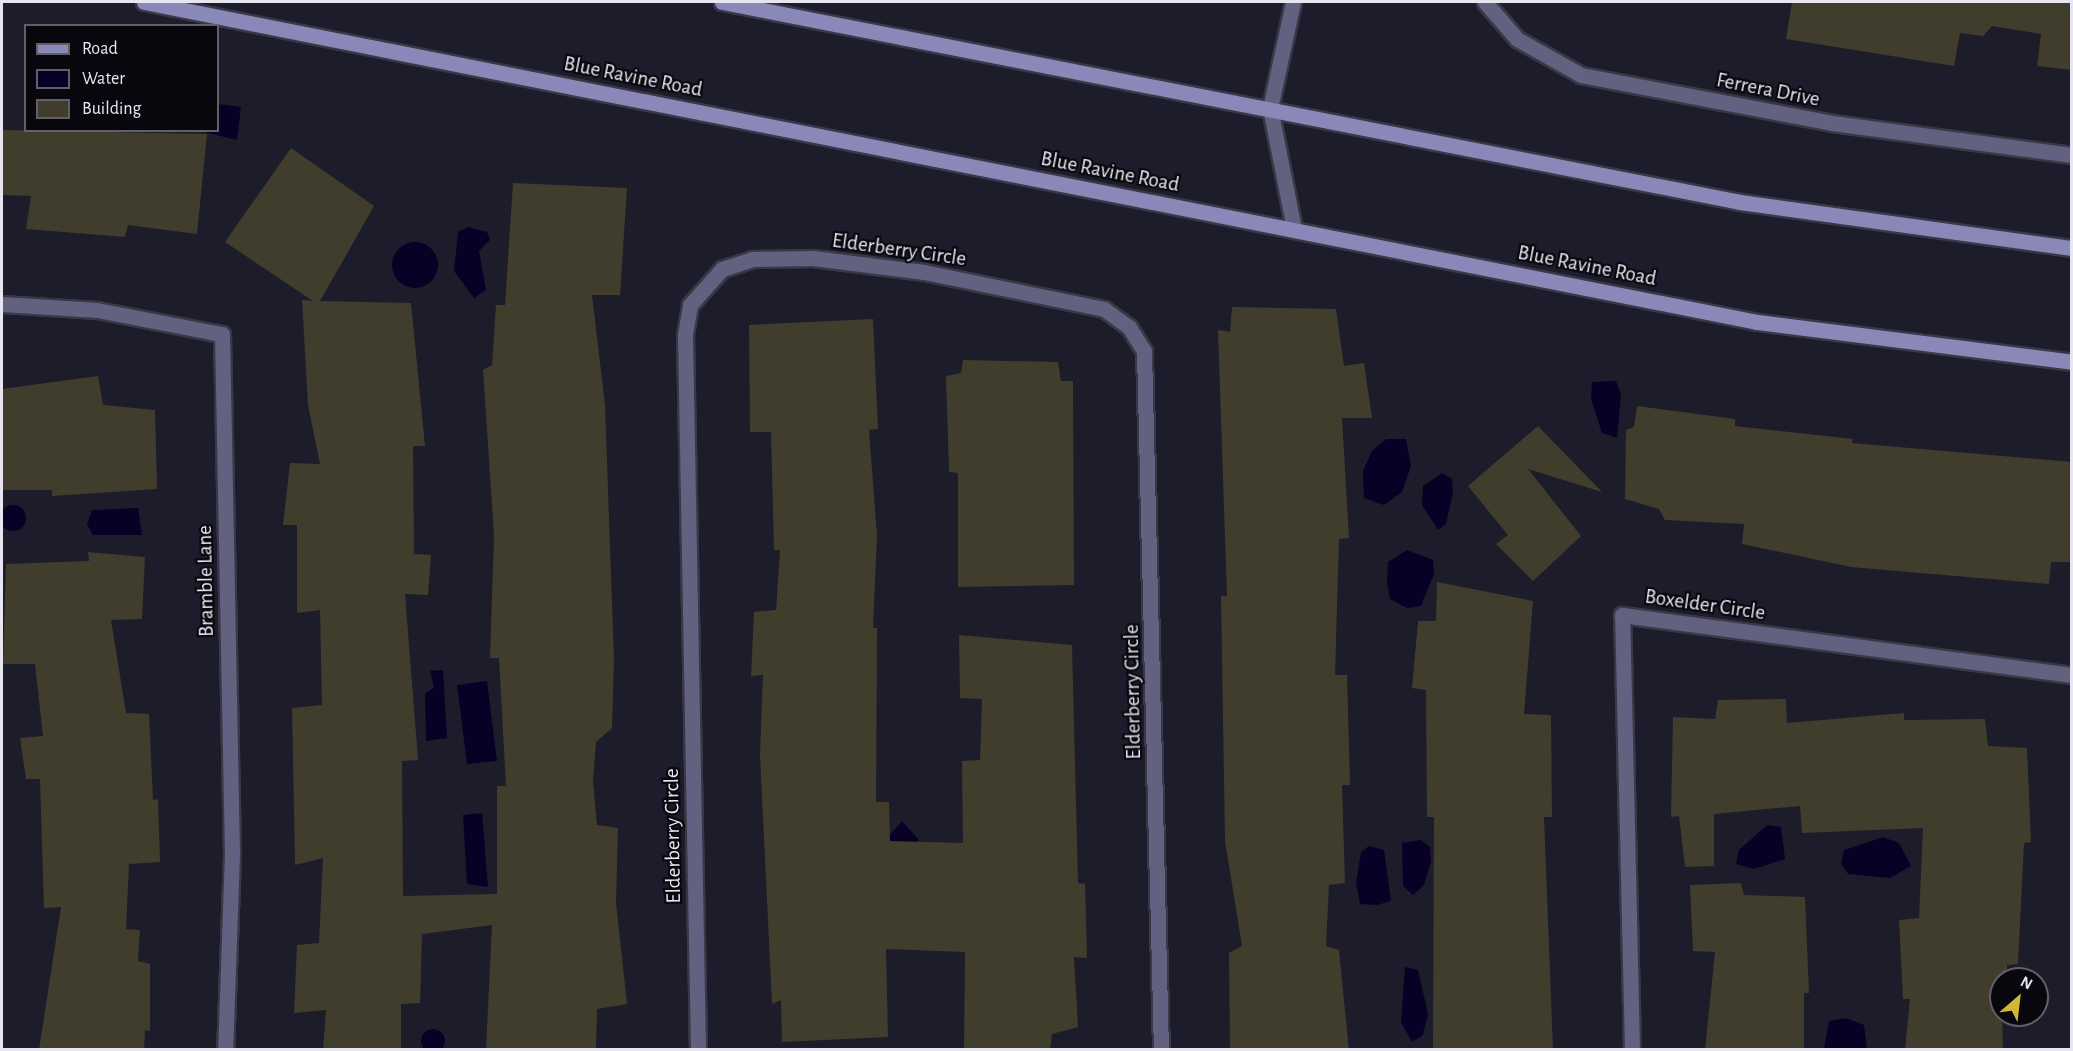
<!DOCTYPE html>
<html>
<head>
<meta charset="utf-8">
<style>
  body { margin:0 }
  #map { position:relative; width:2073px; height:1051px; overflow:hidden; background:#1d1c2b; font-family:"Alegreya Sans",sans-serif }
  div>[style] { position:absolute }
  .water>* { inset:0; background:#080025 }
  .round { border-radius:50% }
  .building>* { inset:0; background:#413d2c }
  .roads { filter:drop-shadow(2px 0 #393847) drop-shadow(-2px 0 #393847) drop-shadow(0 2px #393847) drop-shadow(0 -2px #393847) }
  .minor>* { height:15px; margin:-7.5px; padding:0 7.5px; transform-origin:7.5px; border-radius:7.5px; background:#636180 }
  .secondary>* { height:15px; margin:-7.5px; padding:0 7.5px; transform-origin:7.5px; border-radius:7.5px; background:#8a87b9 }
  span { translate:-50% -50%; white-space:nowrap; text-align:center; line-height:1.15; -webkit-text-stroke:4.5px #08070e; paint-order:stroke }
  .street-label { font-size:21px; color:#e6e5f0 }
  .frame { position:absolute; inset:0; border:3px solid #e6e5f0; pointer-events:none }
  .legend { position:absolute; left:24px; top:24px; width:195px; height:108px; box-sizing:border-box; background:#08070e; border:2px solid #616068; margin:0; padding:8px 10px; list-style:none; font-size:18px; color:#e6e5f0 }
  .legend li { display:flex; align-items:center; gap:12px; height:30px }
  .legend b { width:30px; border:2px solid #616068 }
  .north { position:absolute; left:1989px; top:967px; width:60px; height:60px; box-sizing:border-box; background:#08070e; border:2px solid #616068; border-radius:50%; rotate:28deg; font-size:16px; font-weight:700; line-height:24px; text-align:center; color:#e6e5f0 }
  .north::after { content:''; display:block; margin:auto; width:21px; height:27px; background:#d1b736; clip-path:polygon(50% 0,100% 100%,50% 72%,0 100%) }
</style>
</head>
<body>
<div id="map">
  <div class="water">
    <div style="clip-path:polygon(218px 104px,241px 107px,237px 140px,200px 131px,218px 130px)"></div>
    <div style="clip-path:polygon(468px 227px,487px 232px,490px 240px,479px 251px,486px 290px,474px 298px,454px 271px,458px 232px)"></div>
    <div class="round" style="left:392px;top:242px;width:46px;height:46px"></div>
    <div style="clip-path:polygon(1616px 381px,1621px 395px,1617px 438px,1602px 433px,1591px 399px,1592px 382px)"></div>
    <div style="clip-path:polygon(1386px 439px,1406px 439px,1411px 466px,1402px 492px,1384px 505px,1364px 498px,1363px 471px,1372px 451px)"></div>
    <div style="clip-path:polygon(1442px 473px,1452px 479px,1453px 493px,1446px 524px,1438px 530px,1422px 505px,1423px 486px)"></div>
    <div class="round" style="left:0;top:505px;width:26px;height:26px"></div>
    <div style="clip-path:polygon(138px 508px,142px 535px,93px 535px,87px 524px,92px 510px)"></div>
    <div style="clip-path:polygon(1407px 550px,1433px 560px,1434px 574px,1421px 606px,1407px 608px,1390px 599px,1387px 583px,1388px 562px)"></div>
    <div style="clip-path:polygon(443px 670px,447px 738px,426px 741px,425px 694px,434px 687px,430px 671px)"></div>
    <div style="clip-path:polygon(487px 681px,497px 761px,467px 764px,457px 685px)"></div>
    <div style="clip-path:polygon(482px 813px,488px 887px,467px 884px,463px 815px)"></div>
    <div style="clip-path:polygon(902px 821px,919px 840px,899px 883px,889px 836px)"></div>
    <div style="clip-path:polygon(1767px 825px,1781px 827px,1785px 859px,1754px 869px,1736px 864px,1739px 850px)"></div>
    <div style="clip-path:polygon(1883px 837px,1899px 843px,1911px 866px,1890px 878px,1848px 874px,1841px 863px,1844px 850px)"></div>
    <div style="clip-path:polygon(1421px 840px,1430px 847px,1431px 861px,1424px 885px,1413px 895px,1403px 886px,1402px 843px)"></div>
    <div style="clip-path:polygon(1369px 846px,1384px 850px,1391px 901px,1377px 905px,1360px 904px,1356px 883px,1361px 852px)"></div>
    <div style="clip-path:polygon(1405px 967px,1418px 970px,1428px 1014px,1423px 1035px,1412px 1042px,1401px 1022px)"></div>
    <div style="clip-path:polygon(1846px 1018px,1864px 1025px,1867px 1049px,1824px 1049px,1829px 1021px)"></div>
    <div class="round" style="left:421px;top:1029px;width:24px;height:24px"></div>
  </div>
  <div class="building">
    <div style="clip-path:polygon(1792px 2px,2072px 2px,2072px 70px,2037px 66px,2041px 34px,1992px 26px,1983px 36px,1960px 33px,1954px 66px,1786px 39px)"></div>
    <div style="clip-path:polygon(2px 130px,207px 134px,197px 234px,128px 225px,125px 237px,26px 229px,31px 196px,2px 195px)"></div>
    <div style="clip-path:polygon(291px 148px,374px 206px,320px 301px,411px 303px,425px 446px,413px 446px,414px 554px,431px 555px,428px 595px,405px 594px,418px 760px,402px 761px,403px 896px,497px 894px,497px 786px,506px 786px,499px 658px,490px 658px,494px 536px,483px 370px,492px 365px,496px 305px,505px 305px,513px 183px,627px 188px,620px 295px,592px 295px,605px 405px,614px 659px,612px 728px,596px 742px,593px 781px,597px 825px,618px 828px,616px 902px,627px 1004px,597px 1009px,596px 1050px,486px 1050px,492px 925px,422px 934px,420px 1003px,401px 1004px,401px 1050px,323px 1050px,326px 1010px,294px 1013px,297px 945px,319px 943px,323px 858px,295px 865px,292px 708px,322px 705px,320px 610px,297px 613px,297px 525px,283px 525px,290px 463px,320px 464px,308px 405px,302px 300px,313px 301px,225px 242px)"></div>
    <div style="clip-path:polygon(1232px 307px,1336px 309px,1344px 366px,1364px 363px,1372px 418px,1342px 418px,1349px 538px,1339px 539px,1335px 675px,1347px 675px,1350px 785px,1342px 785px,1345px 883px,1329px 885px,1326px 946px,1339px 950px,1349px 1050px,1230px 1050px,1229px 953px,1242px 946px,1225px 841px,1221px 596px,1227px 596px,1218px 330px,1230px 332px)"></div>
    <div style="clip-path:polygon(873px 319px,878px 429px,869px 430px,877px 536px,873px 628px,877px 628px,876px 802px,889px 802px,890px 841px,963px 843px,962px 761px,980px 760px,982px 699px,960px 698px,959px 635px,1072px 645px,1078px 883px,1085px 884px,1087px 958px,1074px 957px,1078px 1027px,1052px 1034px,1050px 1050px,964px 1050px,965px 952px,886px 949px,888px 1037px,782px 1042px,781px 1000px,772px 1004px,760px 755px,763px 675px,751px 676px,754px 612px,776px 610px,780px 550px,774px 550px,771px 432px,750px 432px,749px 325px)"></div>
    <div style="clip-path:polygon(963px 360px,1058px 362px,1061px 381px,1073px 381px,1074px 585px,958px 587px,958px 473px,949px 472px,946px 376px,961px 373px)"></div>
    <div style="clip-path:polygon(98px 376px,103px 405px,155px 410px,157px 489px,52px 496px,52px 490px,2px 490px,2px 389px)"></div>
    <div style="clip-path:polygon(1637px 406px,1735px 419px,1735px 426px,1853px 439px,1852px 443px,2072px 462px,2072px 562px,2051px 562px,2049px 584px,1851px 567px,1742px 544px,1744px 524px,1665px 520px,1659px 509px,1625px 499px,1626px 430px,1634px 427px)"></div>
    <div style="clip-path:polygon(1538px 426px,1602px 492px,1528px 469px,1581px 536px,1533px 581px,1496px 544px,1508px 535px,1468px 486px)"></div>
    <div style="clip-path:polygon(88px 552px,145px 557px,142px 619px,111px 620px,126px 713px,149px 714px,153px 800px,158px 799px,160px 862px,129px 864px,126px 929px,140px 930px,138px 961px,150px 964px,150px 1031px,145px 1030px,144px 1050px,39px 1050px,61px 907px,44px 908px,40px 779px,26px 779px,20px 738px,43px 736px,35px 664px,3px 664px,6px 564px,89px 561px)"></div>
    <div style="clip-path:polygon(1437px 582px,1533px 601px,1524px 714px,1551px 715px,1552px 817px,1544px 817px,1553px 1050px,1433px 1050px,1434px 817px,1427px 817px,1426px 690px,1412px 688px,1418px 621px,1436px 621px)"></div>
    <div style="clip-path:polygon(1786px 699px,1787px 723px,1904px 713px,1904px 720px,1985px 719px,1988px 746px,2027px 748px,2031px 842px,2024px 843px,2018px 964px,2007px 965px,2007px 979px,2001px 979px,2003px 1050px,1905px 1050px,1910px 999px,1903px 999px,1899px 920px,1919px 918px,1923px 828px,1802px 833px,1800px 806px,1714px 814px,1714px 866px,1685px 867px,1679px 816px,1671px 817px,1673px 717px,1715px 719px,1718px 700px)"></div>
    <div style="clip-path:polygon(1741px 883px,1744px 895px,1805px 897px,1809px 993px,1804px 993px,1804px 1050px,1705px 1050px,1715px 952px,1693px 951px,1690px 885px)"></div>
  </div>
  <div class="roads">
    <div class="minor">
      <div style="left:1293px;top:2px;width:108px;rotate:102.2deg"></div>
      <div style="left:1270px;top:108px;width:123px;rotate:78.8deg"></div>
      <div style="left:1485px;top:2px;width:49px;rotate:49.1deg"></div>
      <div style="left:1517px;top:39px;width:73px;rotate:29.4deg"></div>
      <div style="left:1581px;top:75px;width:256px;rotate:10.8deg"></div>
      <div style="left:1832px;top:123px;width:242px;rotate:7.6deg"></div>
      <div style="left:2px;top:304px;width:95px;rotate:3.6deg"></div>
      <div style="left:97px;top:310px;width:127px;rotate:10.9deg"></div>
      <div style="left:222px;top:334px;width:520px;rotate:88.9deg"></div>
      <div style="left:232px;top:854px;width:196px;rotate:92deg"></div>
      <div style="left:698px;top:1050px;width:716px;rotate:-91.04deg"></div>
      <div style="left:685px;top:334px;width:29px;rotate:-80deg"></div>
      <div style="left:690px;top:305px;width:48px;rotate:-48.4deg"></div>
      <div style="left:722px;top:269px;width:32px;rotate:-18deg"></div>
      <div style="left:752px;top:259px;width:61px;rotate:-0.9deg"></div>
      <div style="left:813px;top:258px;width:112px;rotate:7.2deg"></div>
      <div style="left:924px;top:272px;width:184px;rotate:11.6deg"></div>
      <div style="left:1104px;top:309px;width:31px;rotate:36deg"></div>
      <div style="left:1129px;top:327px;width:28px;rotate:58deg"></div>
      <div style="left:1144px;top:351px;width:699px;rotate:88.61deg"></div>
      <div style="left:1632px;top:1050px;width:435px;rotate:-91.3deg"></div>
      <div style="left:1622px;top:615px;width:454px;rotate:7.6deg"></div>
    </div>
    <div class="secondary">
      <div style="left:144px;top:2px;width:1644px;rotate:11.22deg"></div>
      <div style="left:1757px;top:322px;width:318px;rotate:7.2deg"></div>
      <div style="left:722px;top:2px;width:1037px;rotate:11.11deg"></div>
      <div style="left:1740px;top:202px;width:335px;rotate:7.9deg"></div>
    </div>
  </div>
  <div class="street-label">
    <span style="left:633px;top:77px;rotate:11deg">Blue Ravine Road</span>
    <span style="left:1768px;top:90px;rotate:11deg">Ferrera Drive</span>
    <span style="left:1110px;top:172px;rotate:11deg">Blue Ravine Road</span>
    <span style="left:899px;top:250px;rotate:8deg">Elderberry Circle</span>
    <span style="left:1587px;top:266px;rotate:11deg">Blue Ravine Road</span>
    <span style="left:206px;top:581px;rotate:-91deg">Bramble Lane</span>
    <span style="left:1705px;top:605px;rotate:8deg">Boxelder Circle</span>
    <span style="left:1133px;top:692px;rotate:-91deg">Elderberry Circle</span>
    <span style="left:673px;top:836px;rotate:-91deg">Elderberry Circle</span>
  </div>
  <div class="frame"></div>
  <ul class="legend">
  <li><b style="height:8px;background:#8a87b9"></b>Road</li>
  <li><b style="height:16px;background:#080025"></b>Water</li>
  <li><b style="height:16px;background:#413d2c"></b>Building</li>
  </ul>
  <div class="north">N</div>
</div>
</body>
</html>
